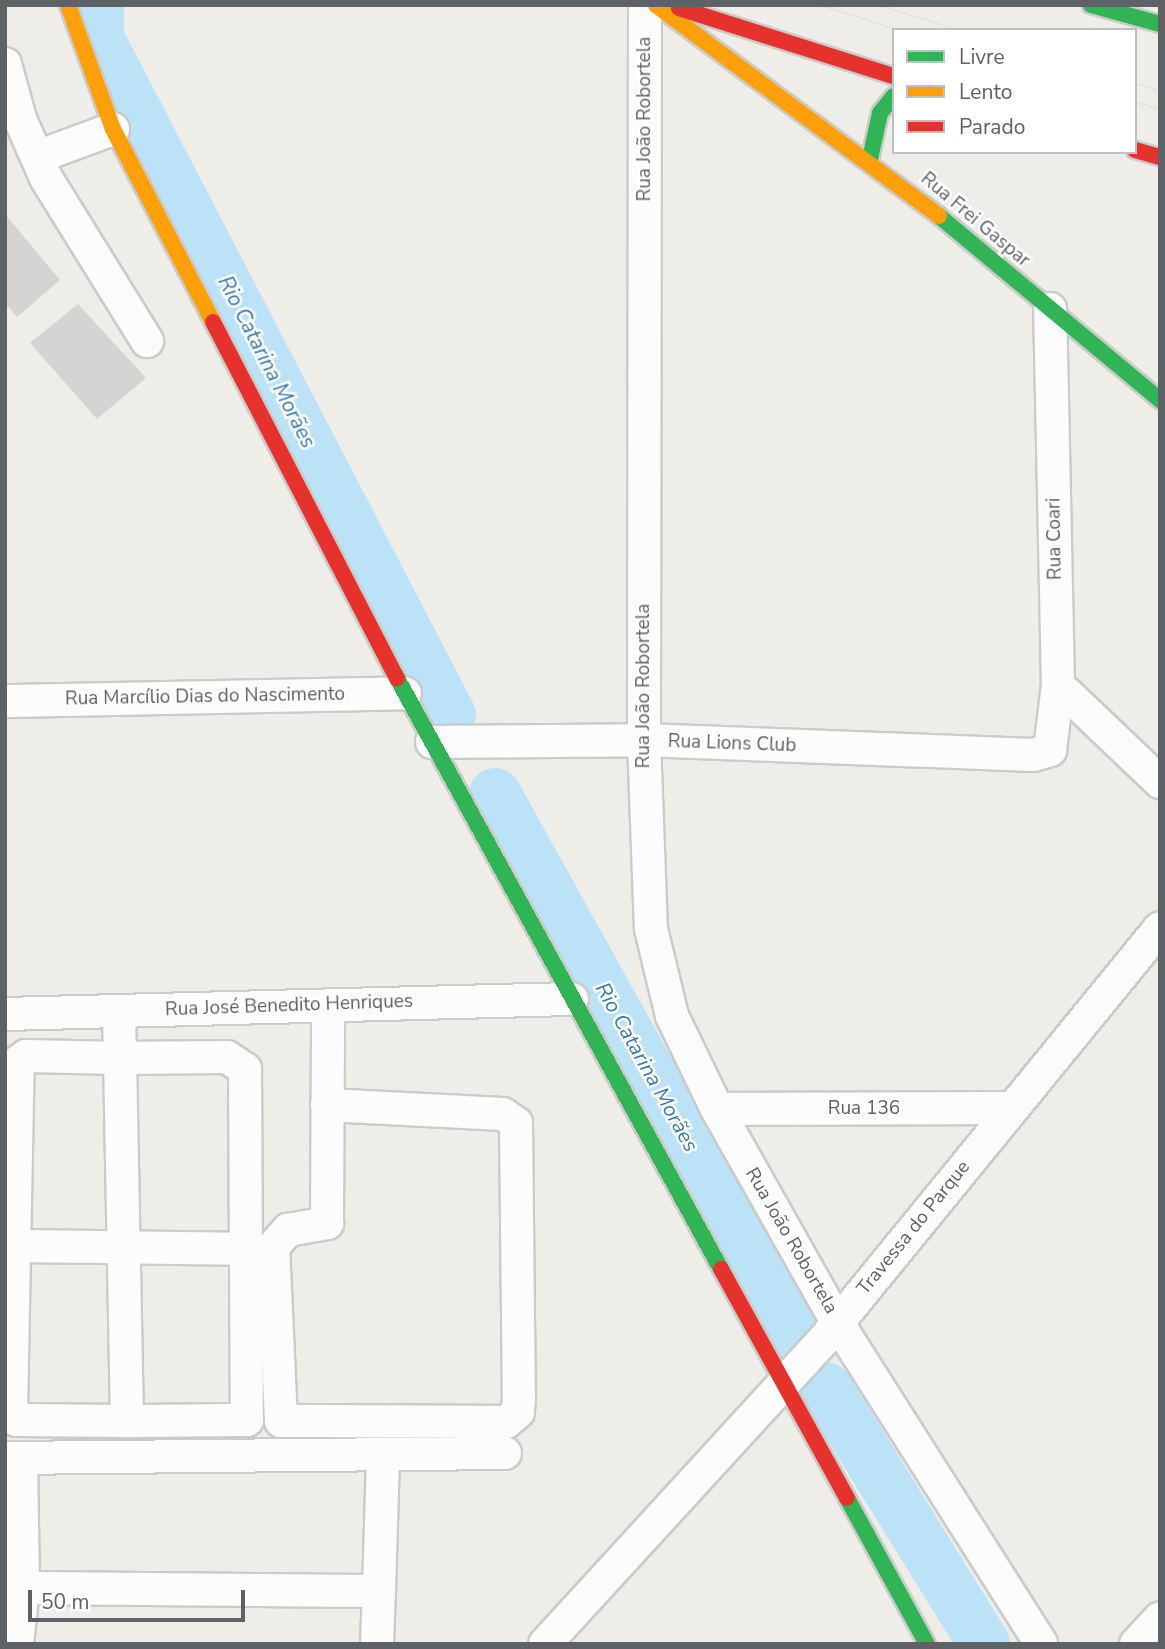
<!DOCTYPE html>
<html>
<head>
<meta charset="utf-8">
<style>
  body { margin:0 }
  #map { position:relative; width:1165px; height:1649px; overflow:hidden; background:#eeede8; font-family:"Nunito Sans",sans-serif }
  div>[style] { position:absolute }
  .river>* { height:52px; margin:-26px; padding:0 26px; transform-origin:26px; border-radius:26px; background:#bce2f8 }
  .building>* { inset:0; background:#d6d4d2 }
  .roads { filter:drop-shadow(2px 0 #cbcbca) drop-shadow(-2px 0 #cbcbca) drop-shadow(0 2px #cbcbca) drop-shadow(0 -2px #cbcbca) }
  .street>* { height:32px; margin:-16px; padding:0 16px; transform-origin:16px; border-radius:16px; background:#fcfcfc }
  .fast>* { height:16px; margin:-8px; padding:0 8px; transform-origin:8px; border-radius:8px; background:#30b455 }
  .slow>* { height:16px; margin:-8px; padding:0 8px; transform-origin:8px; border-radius:8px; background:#ff9f0a }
  .jam>* { height:16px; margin:-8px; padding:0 8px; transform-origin:8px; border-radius:8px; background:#e5322d }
  .tram>* { height:2px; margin:-1px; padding:0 1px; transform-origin:1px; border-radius:1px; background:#e3e4e3 }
  span { translate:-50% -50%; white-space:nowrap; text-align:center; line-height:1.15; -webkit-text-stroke:5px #fff; paint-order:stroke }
  .street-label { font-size:19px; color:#5d6267 }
  .water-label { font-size:21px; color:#3879b1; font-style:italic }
  .frame { position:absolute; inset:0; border:7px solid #5d6267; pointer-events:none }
  .legend { position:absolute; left:892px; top:28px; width:245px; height:126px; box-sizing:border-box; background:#fff; border:2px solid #bec0c2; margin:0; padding:9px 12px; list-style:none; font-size:21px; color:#5d6267 }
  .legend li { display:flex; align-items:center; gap:14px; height:35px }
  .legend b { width:35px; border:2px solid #bec0c2 }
  .scale { position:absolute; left:28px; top:1590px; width:217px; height:32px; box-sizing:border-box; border:4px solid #5d6267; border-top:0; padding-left:9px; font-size:21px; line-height:24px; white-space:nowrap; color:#5d6267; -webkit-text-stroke:5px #fff; paint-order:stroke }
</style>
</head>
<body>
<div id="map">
  <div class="river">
    <div style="left:98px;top:5px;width:33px;rotate:90deg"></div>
    <div style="left:98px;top:38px;width:763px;rotate:62.53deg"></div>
    <div style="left:495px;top:794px;width:626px;rotate:60.94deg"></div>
    <div style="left:826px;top:1388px;width:301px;rotate:58.3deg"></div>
  </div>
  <div class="building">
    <div style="clip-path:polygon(5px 214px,60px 280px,17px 317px,5px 303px)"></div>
    <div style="clip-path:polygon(78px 304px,146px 378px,97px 419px,30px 343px)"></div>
  </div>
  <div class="roads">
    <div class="street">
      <div style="left:645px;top:5px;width:735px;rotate:90.08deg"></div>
      <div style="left:644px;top:740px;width:189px;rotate:87.9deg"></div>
      <div style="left:651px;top:929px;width:89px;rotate:76.4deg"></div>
      <div style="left:672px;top:1016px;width:103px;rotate:64.2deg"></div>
      <div style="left:717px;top:1109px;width:244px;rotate:60.6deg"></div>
      <div style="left:837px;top:1322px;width:381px;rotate:57.6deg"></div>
      <div style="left:5px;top:64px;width:57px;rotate:74.7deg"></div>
      <div style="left:20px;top:119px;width:64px;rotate:66.2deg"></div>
      <div style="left:46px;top:178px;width:192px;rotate:58.2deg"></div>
      <div style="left:37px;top:157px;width:81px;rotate:-20.2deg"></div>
      <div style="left:1058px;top:685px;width:141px;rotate:43.6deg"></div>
      <div style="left:5px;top:701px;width:400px;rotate:-1.1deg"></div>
      <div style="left:432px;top:742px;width:212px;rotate:-0.5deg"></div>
      <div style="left:644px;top:740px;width:389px;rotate:2.2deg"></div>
      <div style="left:1033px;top:755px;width:18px;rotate:-16deg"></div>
      <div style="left:1050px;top:750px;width:65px;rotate:-83deg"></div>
      <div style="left:1058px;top:685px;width:376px;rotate:-91.2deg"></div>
      <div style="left:119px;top:1011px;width:47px;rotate:88.8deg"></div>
      <div style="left:120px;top:1058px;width:363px;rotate:88.9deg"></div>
      <div style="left:127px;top:1421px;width:110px;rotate:-179.5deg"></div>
      <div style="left:17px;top:1420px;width:10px;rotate:-127deg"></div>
      <div style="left:11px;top:1412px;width:350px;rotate:-88.9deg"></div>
      <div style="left:18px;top:1062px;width:10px;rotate:-37deg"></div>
      <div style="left:26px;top:1056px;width:94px;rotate:1.2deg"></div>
      <div style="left:120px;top:1058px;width:107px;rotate:-0.5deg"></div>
      <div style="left:227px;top:1057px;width:22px;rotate:34deg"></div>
      <div style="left:245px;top:1069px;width:351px;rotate:89.7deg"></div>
      <div style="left:247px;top:1420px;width:120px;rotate:179.5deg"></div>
      <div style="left:5px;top:1014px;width:567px;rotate:-1.52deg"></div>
      <div style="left:327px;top:1105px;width:176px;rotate:2.9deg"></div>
      <div style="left:503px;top:1114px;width:16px;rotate:35deg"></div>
      <div style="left:516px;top:1123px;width:274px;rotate:89.4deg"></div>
      <div style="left:519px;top:1397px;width:15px;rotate:94deg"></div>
      <div style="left:518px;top:1412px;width:16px;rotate:140deg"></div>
      <div style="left:506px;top:1422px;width:225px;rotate:-179.7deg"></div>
      <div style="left:281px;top:1421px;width:174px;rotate:-92.6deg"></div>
      <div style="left:273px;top:1247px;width:23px;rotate:-49deg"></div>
      <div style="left:288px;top:1230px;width:40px;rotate:-10deg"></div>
      <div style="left:327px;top:1223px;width:218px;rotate:-89.7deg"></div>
      <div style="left:717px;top:1109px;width:294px;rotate:-0.2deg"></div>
      <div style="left:12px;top:1246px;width:231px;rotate:0.7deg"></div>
      <div style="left:5px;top:1458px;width:500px;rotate:-0.57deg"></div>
      <div style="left:21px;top:1458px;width:130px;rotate:89.1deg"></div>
      <div style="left:379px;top:1591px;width:137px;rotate:-88.3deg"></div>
      <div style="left:17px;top:1644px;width:56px;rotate:-83.9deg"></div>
      <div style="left:23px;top:1588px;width:356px;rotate:0.5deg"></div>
      <div style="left:379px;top:1591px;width:53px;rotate:92.2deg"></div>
      <div style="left:545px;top:1644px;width:410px;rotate:-47.5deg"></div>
      <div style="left:822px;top:1342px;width:534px;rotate:-50.77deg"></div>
      <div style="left:1136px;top:1644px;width:35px;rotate:-47deg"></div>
    </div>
    <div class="fast">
      <div style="left:1091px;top:5px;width:72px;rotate:15.4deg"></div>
      <div style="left:870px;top:159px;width:47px;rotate:-77.7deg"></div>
      <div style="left:880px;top:113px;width:22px;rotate:-51deg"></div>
      <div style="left:939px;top:216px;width:288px;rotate:39.8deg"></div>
      <div style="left:397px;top:678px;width:674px;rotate:61.27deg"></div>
      <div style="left:847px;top:1498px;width:166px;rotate:61.3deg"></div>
    </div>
    <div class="slow">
      <div style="left:68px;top:5px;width:132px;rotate:70.1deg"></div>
      <div style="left:113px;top:129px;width:217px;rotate:62.6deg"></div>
      <div style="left:656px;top:5px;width:353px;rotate:36.7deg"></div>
    </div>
    <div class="jam">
      <div style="left:679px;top:8px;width:225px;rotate:17.6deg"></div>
      <div style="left:1135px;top:150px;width:26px;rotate:16deg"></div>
      <div style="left:213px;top:322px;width:401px;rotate:62.7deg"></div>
      <div style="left:721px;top:1269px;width:261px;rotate:61.2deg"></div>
    </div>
  </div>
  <div class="tram">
    <div style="left:820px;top:5px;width:82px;rotate:17.8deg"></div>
    <div style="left:878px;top:5px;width:85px;rotate:17.2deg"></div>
    <div style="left:1135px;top:83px;width:26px;rotate:18deg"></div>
    <div style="left:1135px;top:102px;width:26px;rotate:16deg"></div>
  </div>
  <div class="street-label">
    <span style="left:645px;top:119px;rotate:-90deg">Rua João Robortela</span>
    <span style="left:975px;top:220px;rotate:40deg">Rua Frei Gaspar</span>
    <span style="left:1055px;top:539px;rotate:-91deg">Rua Coari</span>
    <span style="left:644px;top:686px;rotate:-90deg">Rua João Robortela</span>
    <span style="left:205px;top:697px;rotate:-1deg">Rua Marcílio Dias do Nascimento</span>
    <span style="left:732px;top:744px;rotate:2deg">Rua Lions Club</span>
    <span style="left:289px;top:1006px;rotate:-2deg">Rua José Benedito Henriques</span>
    <span style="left:864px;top:1109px">Rua 136</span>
    <span style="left:914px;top:1228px;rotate:-51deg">Travessa do Parque</span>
    <span style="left:791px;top:1241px;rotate:60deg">Rua João Robortela</span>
  </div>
  <div class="water-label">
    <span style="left:267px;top:362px;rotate:63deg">Rio Catarina Morães</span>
    <span style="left:647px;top:1067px;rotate:61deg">Rio Catarina Morães</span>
  </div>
  <div class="frame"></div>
  <ul class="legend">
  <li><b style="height:9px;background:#30b455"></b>Livre</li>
  <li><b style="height:9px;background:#ff9f0a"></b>Lento</li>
  <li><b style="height:9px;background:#e5322d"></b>Parado</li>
  </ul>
  <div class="scale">50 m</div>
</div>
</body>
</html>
